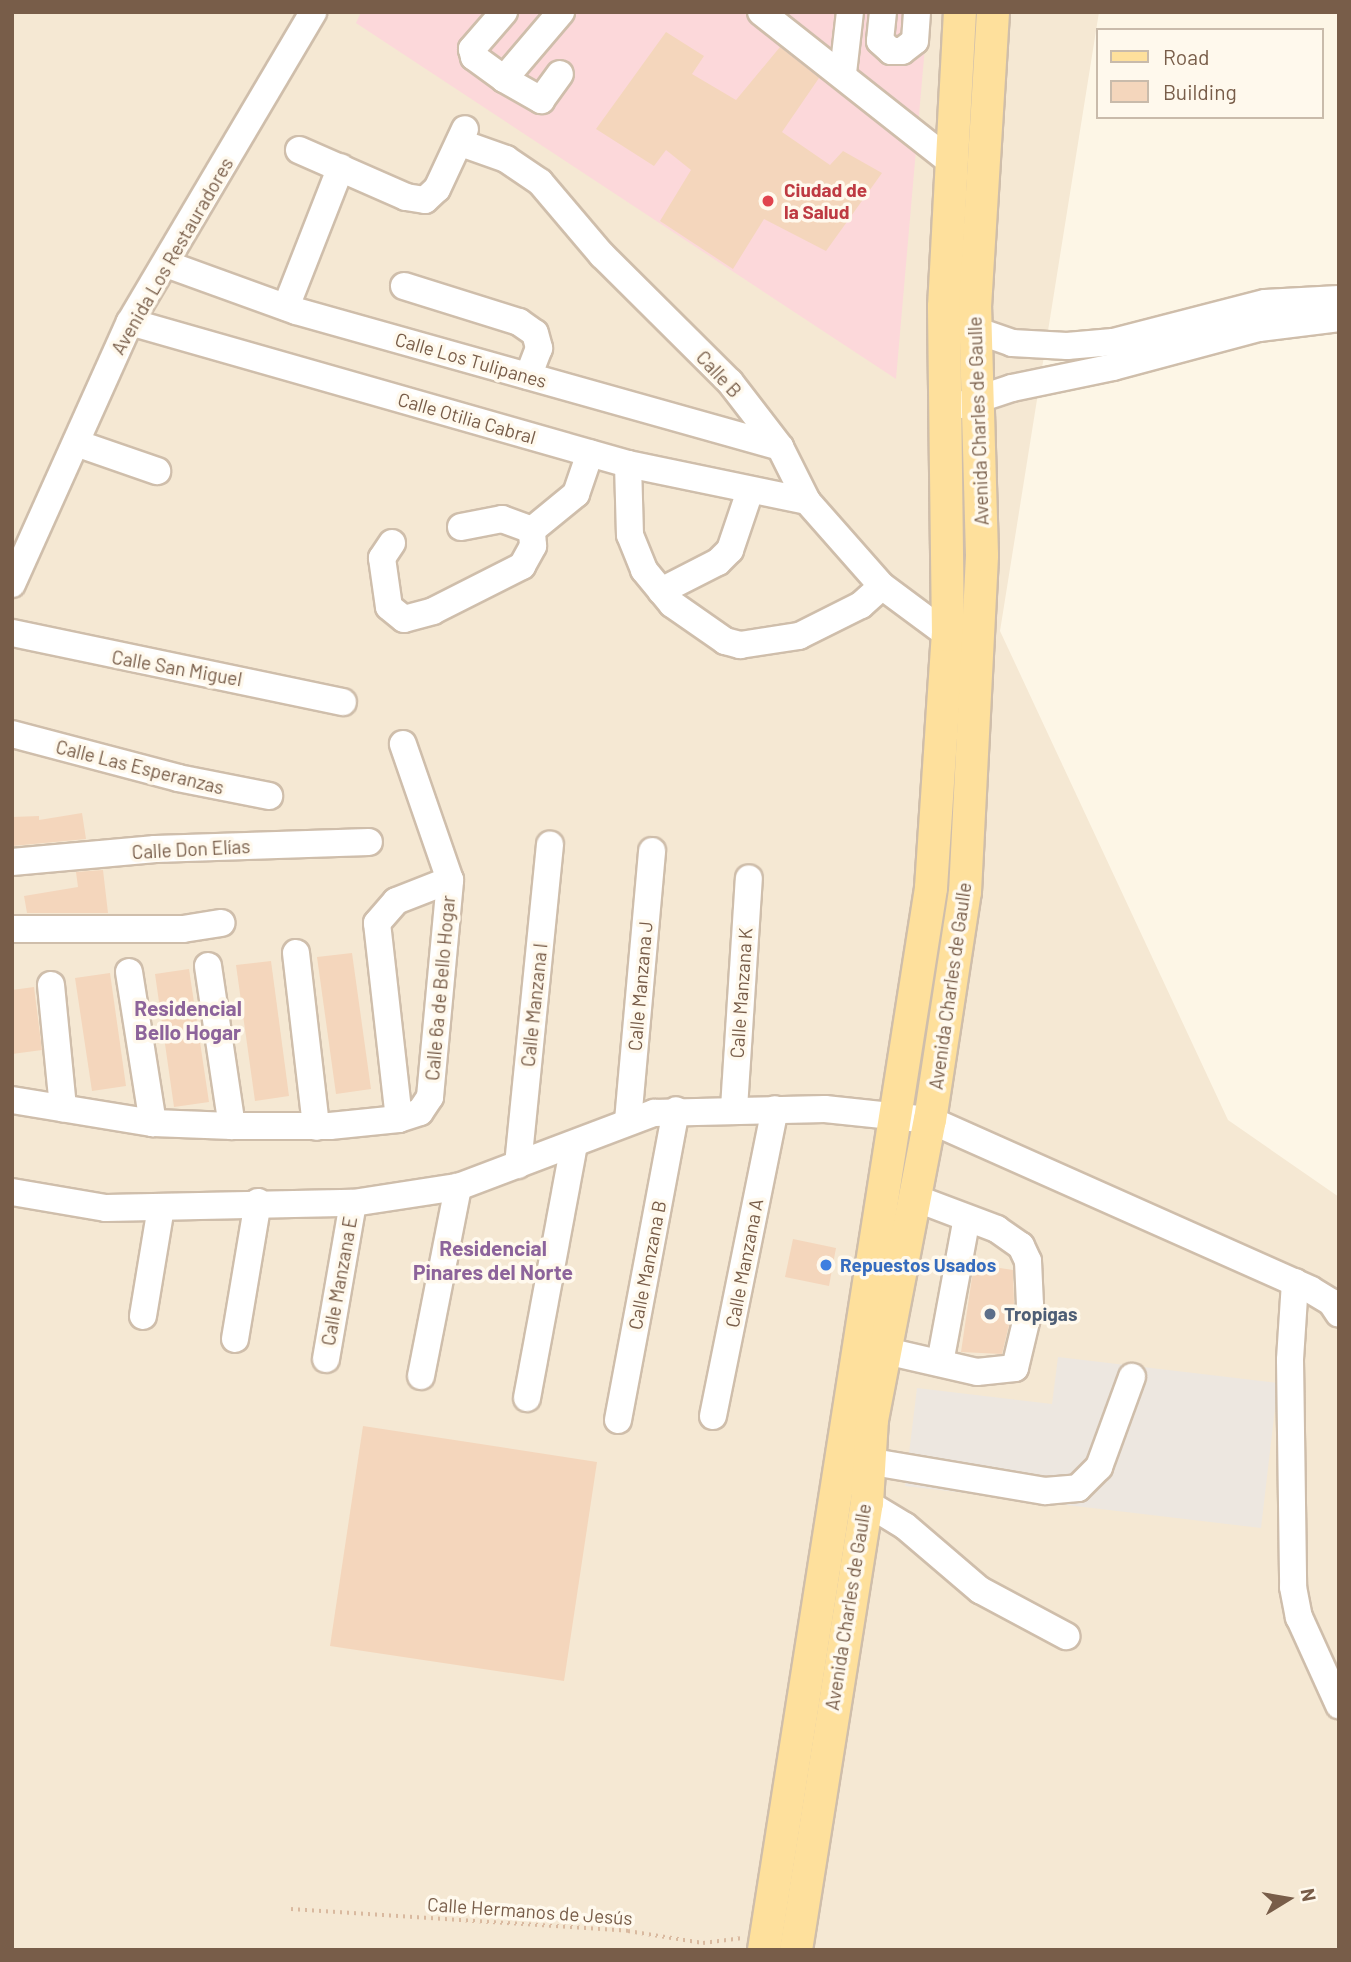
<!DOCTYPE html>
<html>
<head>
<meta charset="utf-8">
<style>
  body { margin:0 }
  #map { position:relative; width:1351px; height:1962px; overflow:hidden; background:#fdf6e6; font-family:Barlow,sans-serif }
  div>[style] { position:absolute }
  .residential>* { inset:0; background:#f5e8d3 }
  .industrial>* { inset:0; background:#ede7e0 }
  .medical>* { inset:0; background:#fcd8da }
  .building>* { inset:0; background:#f4d6bc }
  .path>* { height:3.5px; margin-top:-1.75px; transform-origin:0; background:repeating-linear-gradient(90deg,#d9b99f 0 2px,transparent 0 7px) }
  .roads { filter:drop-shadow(2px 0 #cfbeab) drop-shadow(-2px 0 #cfbeab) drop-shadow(0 2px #cfbeab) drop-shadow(0 -2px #cfbeab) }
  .minor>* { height:26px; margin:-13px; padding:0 13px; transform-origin:13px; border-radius:13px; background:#fff }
  .major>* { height:32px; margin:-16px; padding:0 16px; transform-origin:16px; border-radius:16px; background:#fee09c }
  .dots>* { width:19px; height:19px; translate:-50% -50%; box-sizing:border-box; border:4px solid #fff9ed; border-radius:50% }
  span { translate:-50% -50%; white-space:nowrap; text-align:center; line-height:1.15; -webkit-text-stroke:7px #fff9ed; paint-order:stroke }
  .health-label { font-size:19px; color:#be3a42; font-weight:700 }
  .left { translate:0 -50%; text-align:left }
  .street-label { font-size:19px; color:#785d49 }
  .shop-label { font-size:19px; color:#366cbe; font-weight:700 }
  .service-label { font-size:19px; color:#4e5e75; font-weight:700 }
  .neighbourhood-label { font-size:21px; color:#8d649b; font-weight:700 }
  .frame { position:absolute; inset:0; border:14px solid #785d49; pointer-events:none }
  .legend { position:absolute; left:1096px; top:28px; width:228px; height:91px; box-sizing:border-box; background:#fff9ed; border:2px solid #c9bbab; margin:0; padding:9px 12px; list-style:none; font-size:21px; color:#785d49 }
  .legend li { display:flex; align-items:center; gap:14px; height:35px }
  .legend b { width:35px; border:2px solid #c9bbab }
  .north { position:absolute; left:1253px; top:1864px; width:70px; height:70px; -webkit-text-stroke:5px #fff9ed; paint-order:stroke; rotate:79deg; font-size:19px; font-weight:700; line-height:28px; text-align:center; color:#785d49 }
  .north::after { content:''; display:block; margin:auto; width:24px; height:32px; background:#785d49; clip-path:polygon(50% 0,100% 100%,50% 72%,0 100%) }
</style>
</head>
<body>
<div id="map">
  <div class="residential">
    <div style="clip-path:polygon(12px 12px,1099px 12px,1000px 631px,1228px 1120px,1339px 1197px,1339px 1950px,12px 1950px)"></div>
  </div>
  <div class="industrial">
    <div style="clip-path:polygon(1058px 1357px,1278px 1383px,1261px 1528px,905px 1486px,917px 1388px,1052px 1404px)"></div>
  </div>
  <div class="medical">
    <div style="clip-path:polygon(361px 12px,928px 12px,896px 379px,356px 23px)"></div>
  </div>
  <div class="building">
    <div style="clip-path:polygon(666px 32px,704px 56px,692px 74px,736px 100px,780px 47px,819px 78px,782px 132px,830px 165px,843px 151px,882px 173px,826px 251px,764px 219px,733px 269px,660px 221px,691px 170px,666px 150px,654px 166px,596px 129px)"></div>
    <div style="clip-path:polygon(82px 813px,86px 839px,12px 846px,12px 817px,39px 816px,39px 820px)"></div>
    <div style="clip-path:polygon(103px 870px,108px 913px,27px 913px,24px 896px,78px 887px,76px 872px)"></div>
    <div style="clip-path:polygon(352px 953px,371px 1089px,336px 1094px,317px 957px)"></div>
    <div style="clip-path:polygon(271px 961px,289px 1096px,255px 1101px,236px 965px)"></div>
    <div style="clip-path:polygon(189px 969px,209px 1102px,174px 1107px,155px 974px)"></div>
    <div style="clip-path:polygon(110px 973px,126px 1086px,92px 1091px,75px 978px)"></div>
    <div style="clip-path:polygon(34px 987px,42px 1050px,12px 1054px,12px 990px)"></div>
    <div style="clip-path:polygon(793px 1239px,836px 1248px,829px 1286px,785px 1277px)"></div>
    <div style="clip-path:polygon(974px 1264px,1013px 1270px,1014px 1304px,1002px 1354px,961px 1352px)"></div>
    <div style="clip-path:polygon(363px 1426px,597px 1462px,564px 1681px,330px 1646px)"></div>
  </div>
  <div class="path">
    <div style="left:291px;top:1909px;width:338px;rotate:3.7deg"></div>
    <div style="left:628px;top:1931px;width:76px;rotate:9.1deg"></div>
    <div style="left:703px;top:1943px;width:40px;rotate:-7.1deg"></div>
  </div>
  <div class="roads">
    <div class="minor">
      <div style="left:504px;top:12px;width:49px;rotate:130.9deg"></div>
      <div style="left:472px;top:49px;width:8px;rotate:76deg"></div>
      <div style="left:474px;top:57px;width:37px;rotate:36deg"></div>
      <div style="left:504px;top:79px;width:88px;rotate:-49.6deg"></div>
      <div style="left:761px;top:12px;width:243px;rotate:38.3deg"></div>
      <div style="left:883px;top:12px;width:29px;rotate:96deg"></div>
      <div style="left:880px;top:41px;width:15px;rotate:42deg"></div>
      <div style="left:891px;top:51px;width:11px"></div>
      <div style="left:902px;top:51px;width:16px;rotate:-38deg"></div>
      <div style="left:915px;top:41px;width:29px;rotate:-86deg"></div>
      <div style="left:843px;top:73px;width:61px;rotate:-83.5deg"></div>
      <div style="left:504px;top:79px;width:43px;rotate:29.6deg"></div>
      <div style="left:541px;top:100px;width:32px;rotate:-54deg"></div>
      <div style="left:461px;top:143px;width:48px;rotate:19.6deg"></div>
      <div style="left:506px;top:159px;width:41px;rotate:34.1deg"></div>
      <div style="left:540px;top:182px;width:96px;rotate:49.7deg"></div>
      <div style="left:602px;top:255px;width:180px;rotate:44.8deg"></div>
      <div style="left:730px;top:382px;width:82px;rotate:52.4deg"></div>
      <div style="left:780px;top:447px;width:60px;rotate:63.4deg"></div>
      <div style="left:807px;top:501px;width:113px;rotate:48.6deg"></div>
      <div style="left:882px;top:586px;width:82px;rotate:36.6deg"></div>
      <div style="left:299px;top:150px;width:117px;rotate:23.7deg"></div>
      <div style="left:406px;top:197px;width:19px;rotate:9deg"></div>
      <div style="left:425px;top:200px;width:16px;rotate:-43deg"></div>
      <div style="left:437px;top:189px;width:66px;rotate:-65deg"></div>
      <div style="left:166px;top:264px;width:138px;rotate:19.9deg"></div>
      <div style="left:296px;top:311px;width:503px;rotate:15.69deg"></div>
      <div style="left:404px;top:286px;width:121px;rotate:17.4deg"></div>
      <div style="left:519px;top:322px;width:19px;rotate:35deg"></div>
      <div style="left:535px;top:333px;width:16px;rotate:75deg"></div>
      <div style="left:539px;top:348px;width:30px;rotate:111deg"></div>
      <div style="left:286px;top:307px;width:150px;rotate:-68.6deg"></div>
      <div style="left:130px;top:322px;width:518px;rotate:15.92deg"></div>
      <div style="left:628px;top:464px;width:183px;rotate:11.7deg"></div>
      <div style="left:957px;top:329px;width:18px;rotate:3deg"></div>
      <div style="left:975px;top:330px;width:39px;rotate:19deg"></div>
      <div style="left:1012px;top:343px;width:55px;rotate:3.1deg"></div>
      <div style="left:1067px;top:346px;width:46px;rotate:-5deg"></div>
      <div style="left:1113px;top:342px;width:157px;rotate:-14.4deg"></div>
      <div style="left:1265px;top:303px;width:74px;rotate:-3.1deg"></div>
      <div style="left:961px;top:405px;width:54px;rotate:-18.4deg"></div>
      <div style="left:1012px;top:388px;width:103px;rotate:-11.7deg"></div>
      <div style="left:1113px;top:367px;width:151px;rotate:-15deg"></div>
      <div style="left:1259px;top:328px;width:81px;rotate:-7.1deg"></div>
      <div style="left:76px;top:443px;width:86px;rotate:19.1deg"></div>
      <div style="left:628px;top:464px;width:71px;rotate:88.4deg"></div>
      <div style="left:630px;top:535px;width:38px;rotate:68deg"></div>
      <div style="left:644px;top:570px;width:44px;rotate:50.5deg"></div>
      <div style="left:672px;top:604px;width:65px;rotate:34.9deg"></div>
      <div style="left:725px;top:641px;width:16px;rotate:15deg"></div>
      <div style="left:740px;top:645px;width:60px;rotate:-8.7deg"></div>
      <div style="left:799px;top:636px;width:69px;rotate:-26.6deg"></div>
      <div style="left:861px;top:605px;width:28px;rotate:-42deg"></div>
      <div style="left:461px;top:527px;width:42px;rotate:-11deg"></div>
      <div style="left:502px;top:519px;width:32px;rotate:20deg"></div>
      <div style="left:392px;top:543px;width:18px;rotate:124deg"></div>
      <div style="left:382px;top:558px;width:49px;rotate:81.9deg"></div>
      <div style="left:389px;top:607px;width:19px;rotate:39deg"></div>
      <div style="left:404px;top:619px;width:30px;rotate:-15deg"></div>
      <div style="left:433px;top:611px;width:100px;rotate:-26.8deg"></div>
      <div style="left:522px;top:566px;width:23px;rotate:-61deg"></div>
      <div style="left:533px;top:546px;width:16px;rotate:-94deg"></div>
      <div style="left:532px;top:530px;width:57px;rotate:-39.3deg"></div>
      <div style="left:576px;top:494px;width:43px;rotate:-71.1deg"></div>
      <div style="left:12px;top:584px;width:287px;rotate:-65.8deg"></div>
      <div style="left:130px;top:322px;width:360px;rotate:-59.4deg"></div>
      <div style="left:661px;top:591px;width:64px;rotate:-27deg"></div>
      <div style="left:718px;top:562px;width:17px;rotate:-45deg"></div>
      <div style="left:730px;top:550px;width:62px;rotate:-71.3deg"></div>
      <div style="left:12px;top:633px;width:338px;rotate:11.8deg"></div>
      <div style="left:12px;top:734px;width:172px;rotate:14.8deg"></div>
      <div style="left:178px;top:778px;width:93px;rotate:11.2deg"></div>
      <div style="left:12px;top:862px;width:144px;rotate:-5.2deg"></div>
      <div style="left:155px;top:849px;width:214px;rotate:-1.9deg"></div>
      <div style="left:12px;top:929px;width:171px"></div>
      <div style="left:183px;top:929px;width:39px;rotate:-9deg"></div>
      <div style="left:296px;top:953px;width:175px;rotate:83.4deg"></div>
      <div style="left:208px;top:966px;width:162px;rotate:81.5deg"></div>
      <div style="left:129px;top:972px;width:153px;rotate:81deg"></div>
      <div style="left:51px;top:985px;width:124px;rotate:84.4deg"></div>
      <div style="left:12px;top:1100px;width:143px;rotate:9.3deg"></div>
      <div style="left:153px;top:1123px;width:79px;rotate:2.2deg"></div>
      <div style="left:232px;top:1126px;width:98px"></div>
      <div style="left:330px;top:1126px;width:69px;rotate:-5.8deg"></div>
      <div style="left:399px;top:1119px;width:22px;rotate:-18deg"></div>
      <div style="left:420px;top:1112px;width:18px;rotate:-56deg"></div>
      <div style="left:430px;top:1097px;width:218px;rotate:-84.7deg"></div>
      <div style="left:450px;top:880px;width:144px;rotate:-109.1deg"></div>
      <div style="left:734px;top:1108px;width:230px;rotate:-86.3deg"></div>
      <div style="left:399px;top:1119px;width:197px;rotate:-96.4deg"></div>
      <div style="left:377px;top:923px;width:29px;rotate:-49deg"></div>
      <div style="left:396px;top:901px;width:58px;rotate:-21.3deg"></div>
      <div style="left:628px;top:1121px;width:271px;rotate:-84.9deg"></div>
      <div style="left:518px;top:1165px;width:322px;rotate:-84.3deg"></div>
      <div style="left:12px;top:1192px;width:95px;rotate:9.7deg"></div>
      <div style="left:106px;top:1208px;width:247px;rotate:-1.2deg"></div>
      <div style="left:353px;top:1203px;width:106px;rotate:-8.7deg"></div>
      <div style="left:458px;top:1187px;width:210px;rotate:-20.7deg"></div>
      <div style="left:654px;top:1113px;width:171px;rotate:-1.3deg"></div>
      <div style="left:825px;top:1109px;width:106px;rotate:6deg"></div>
      <div style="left:930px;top:1120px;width:417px;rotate:24deg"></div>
      <div style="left:1311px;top:1290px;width:23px;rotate:31deg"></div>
      <div style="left:1331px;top:1302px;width:14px;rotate:56deg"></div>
      <div style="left:1295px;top:1282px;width:78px;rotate:93.7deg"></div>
      <div style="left:1290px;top:1360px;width:227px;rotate:89.2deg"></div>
      <div style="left:1293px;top:1587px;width:31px;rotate:79deg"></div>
      <div style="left:1299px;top:1617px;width:97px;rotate:65.6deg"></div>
      <div style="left:143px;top:1316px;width:110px;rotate:-80.6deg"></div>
      <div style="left:235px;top:1339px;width:139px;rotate:-80.5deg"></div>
      <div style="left:886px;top:1351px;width:93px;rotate:13deg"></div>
      <div style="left:977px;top:1372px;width:38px;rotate:-6deg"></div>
      <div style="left:1015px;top:1368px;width:65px;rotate:-76.6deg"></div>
      <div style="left:1030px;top:1305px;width:44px;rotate:-92.6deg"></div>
      <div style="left:1028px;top:1261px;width:17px;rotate:-115deg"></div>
      <div style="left:1021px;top:1246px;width:29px;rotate:-145deg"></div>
      <div style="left:997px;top:1229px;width:88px;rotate:-159.3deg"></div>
      <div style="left:326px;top:1359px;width:158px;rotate:-80.2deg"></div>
      <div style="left:940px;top:1363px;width:147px;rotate:-79.5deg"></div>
      <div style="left:421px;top:1376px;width:193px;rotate:-78.9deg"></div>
      <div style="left:527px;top:1398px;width:257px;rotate:-79.5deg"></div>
      <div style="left:713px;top:1416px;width:313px;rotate:-78.6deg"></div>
      <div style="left:618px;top:1420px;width:315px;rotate:-79.4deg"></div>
      <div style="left:867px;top:1461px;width:181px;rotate:9.6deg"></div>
      <div style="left:1045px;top:1491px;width:33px;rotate:-5deg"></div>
      <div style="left:1078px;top:1488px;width:30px;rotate:-45deg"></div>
      <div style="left:1099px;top:1467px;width:96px;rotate:-69.9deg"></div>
      <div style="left:867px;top:1503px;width:44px;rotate:31.2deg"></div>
      <div style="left:905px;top:1526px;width:99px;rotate:40.5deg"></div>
      <div style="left:980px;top:1590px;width:98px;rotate:28.1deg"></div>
    </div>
    <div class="major">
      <div style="left:764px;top:1950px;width:1075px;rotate:-81.06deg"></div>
      <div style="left:931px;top:888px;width:254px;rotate:-86.2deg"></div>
      <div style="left:948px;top:635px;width:328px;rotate:-90.7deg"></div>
      <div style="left:944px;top:307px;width:295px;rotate:-86.9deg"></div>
      <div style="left:796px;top:1950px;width:453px;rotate:-81deg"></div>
      <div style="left:867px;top:1503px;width:83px;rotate:-86.6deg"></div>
      <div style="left:872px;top:1420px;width:306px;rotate:-79.1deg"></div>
      <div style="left:930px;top:1120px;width:231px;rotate:-81.3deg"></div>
      <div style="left:965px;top:892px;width:337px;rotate:-87.1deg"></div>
      <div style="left:982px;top:555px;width:248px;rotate:-91.6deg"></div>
      <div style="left:975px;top:307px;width:296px;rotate:-86.5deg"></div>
    </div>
  </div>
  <div class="dots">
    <div style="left:768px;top:201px;background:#e0444e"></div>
    <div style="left:826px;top:1265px;background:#3f7fe0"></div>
    <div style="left:990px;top:1314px;background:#5c6f8a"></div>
  </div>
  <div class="health-label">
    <span class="left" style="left:784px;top:201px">Ciudad de<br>la Salud</span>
  </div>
  <div class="street-label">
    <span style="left:172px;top:256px;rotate:-60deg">Avenida Los Restauradores</span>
    <span style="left:471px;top:360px;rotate:16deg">Calle Los Tulipanes</span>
    <span style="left:719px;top:374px;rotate:47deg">Calle B</span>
    <span style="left:467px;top:418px;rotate:16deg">Calle Otilia Cabral</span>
    <span style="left:978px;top:421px;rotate:-92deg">Avenida Charles de Gaulle</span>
    <span style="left:177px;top:668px;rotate:10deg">Calle San Miguel</span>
    <span style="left:140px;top:767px;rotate:14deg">Calle Las Esperanzas</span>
    <span style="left:191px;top:849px;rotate:-3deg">Calle Don Elías</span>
    <span style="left:640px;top:986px;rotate:-85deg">Calle Manzana J</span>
    <span style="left:950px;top:986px;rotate:-82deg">Avenida Charles de Gaulle</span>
    <span style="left:440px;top:988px;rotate:-85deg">Calle 6a de Bello Hogar</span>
    <span style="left:741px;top:993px;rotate:-86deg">Calle Manzana K</span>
    <span style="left:534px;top:1005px;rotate:-84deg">Calle Manzana I</span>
    <span style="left:744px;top:1263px;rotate:-79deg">Calle Manzana A</span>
    <span style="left:647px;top:1265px;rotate:-79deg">Calle Manzana B</span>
    <span style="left:339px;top:1281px;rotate:-80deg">Calle Manzana E</span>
    <span style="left:848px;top:1607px;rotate:-81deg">Avenida Charles de Gaulle</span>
    <span style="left:530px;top:1911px;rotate:4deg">Calle Hermanos de Jesús</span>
  </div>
  <div class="shop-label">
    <span class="left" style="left:840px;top:1265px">Repuestos Usados</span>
  </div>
  <div class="service-label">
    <span class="left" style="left:1004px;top:1314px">Tropigas</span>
  </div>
  <div class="neighbourhood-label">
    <span style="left:188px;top:1020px">Residencial<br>Bello Hogar</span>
    <span style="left:493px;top:1260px">Residencial<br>Pinares del Norte</span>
  </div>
  <div class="frame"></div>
  <ul class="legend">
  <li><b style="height:9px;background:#fee09c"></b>Road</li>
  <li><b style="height:19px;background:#f4d6bc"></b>Building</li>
  </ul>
  <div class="north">N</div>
</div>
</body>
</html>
